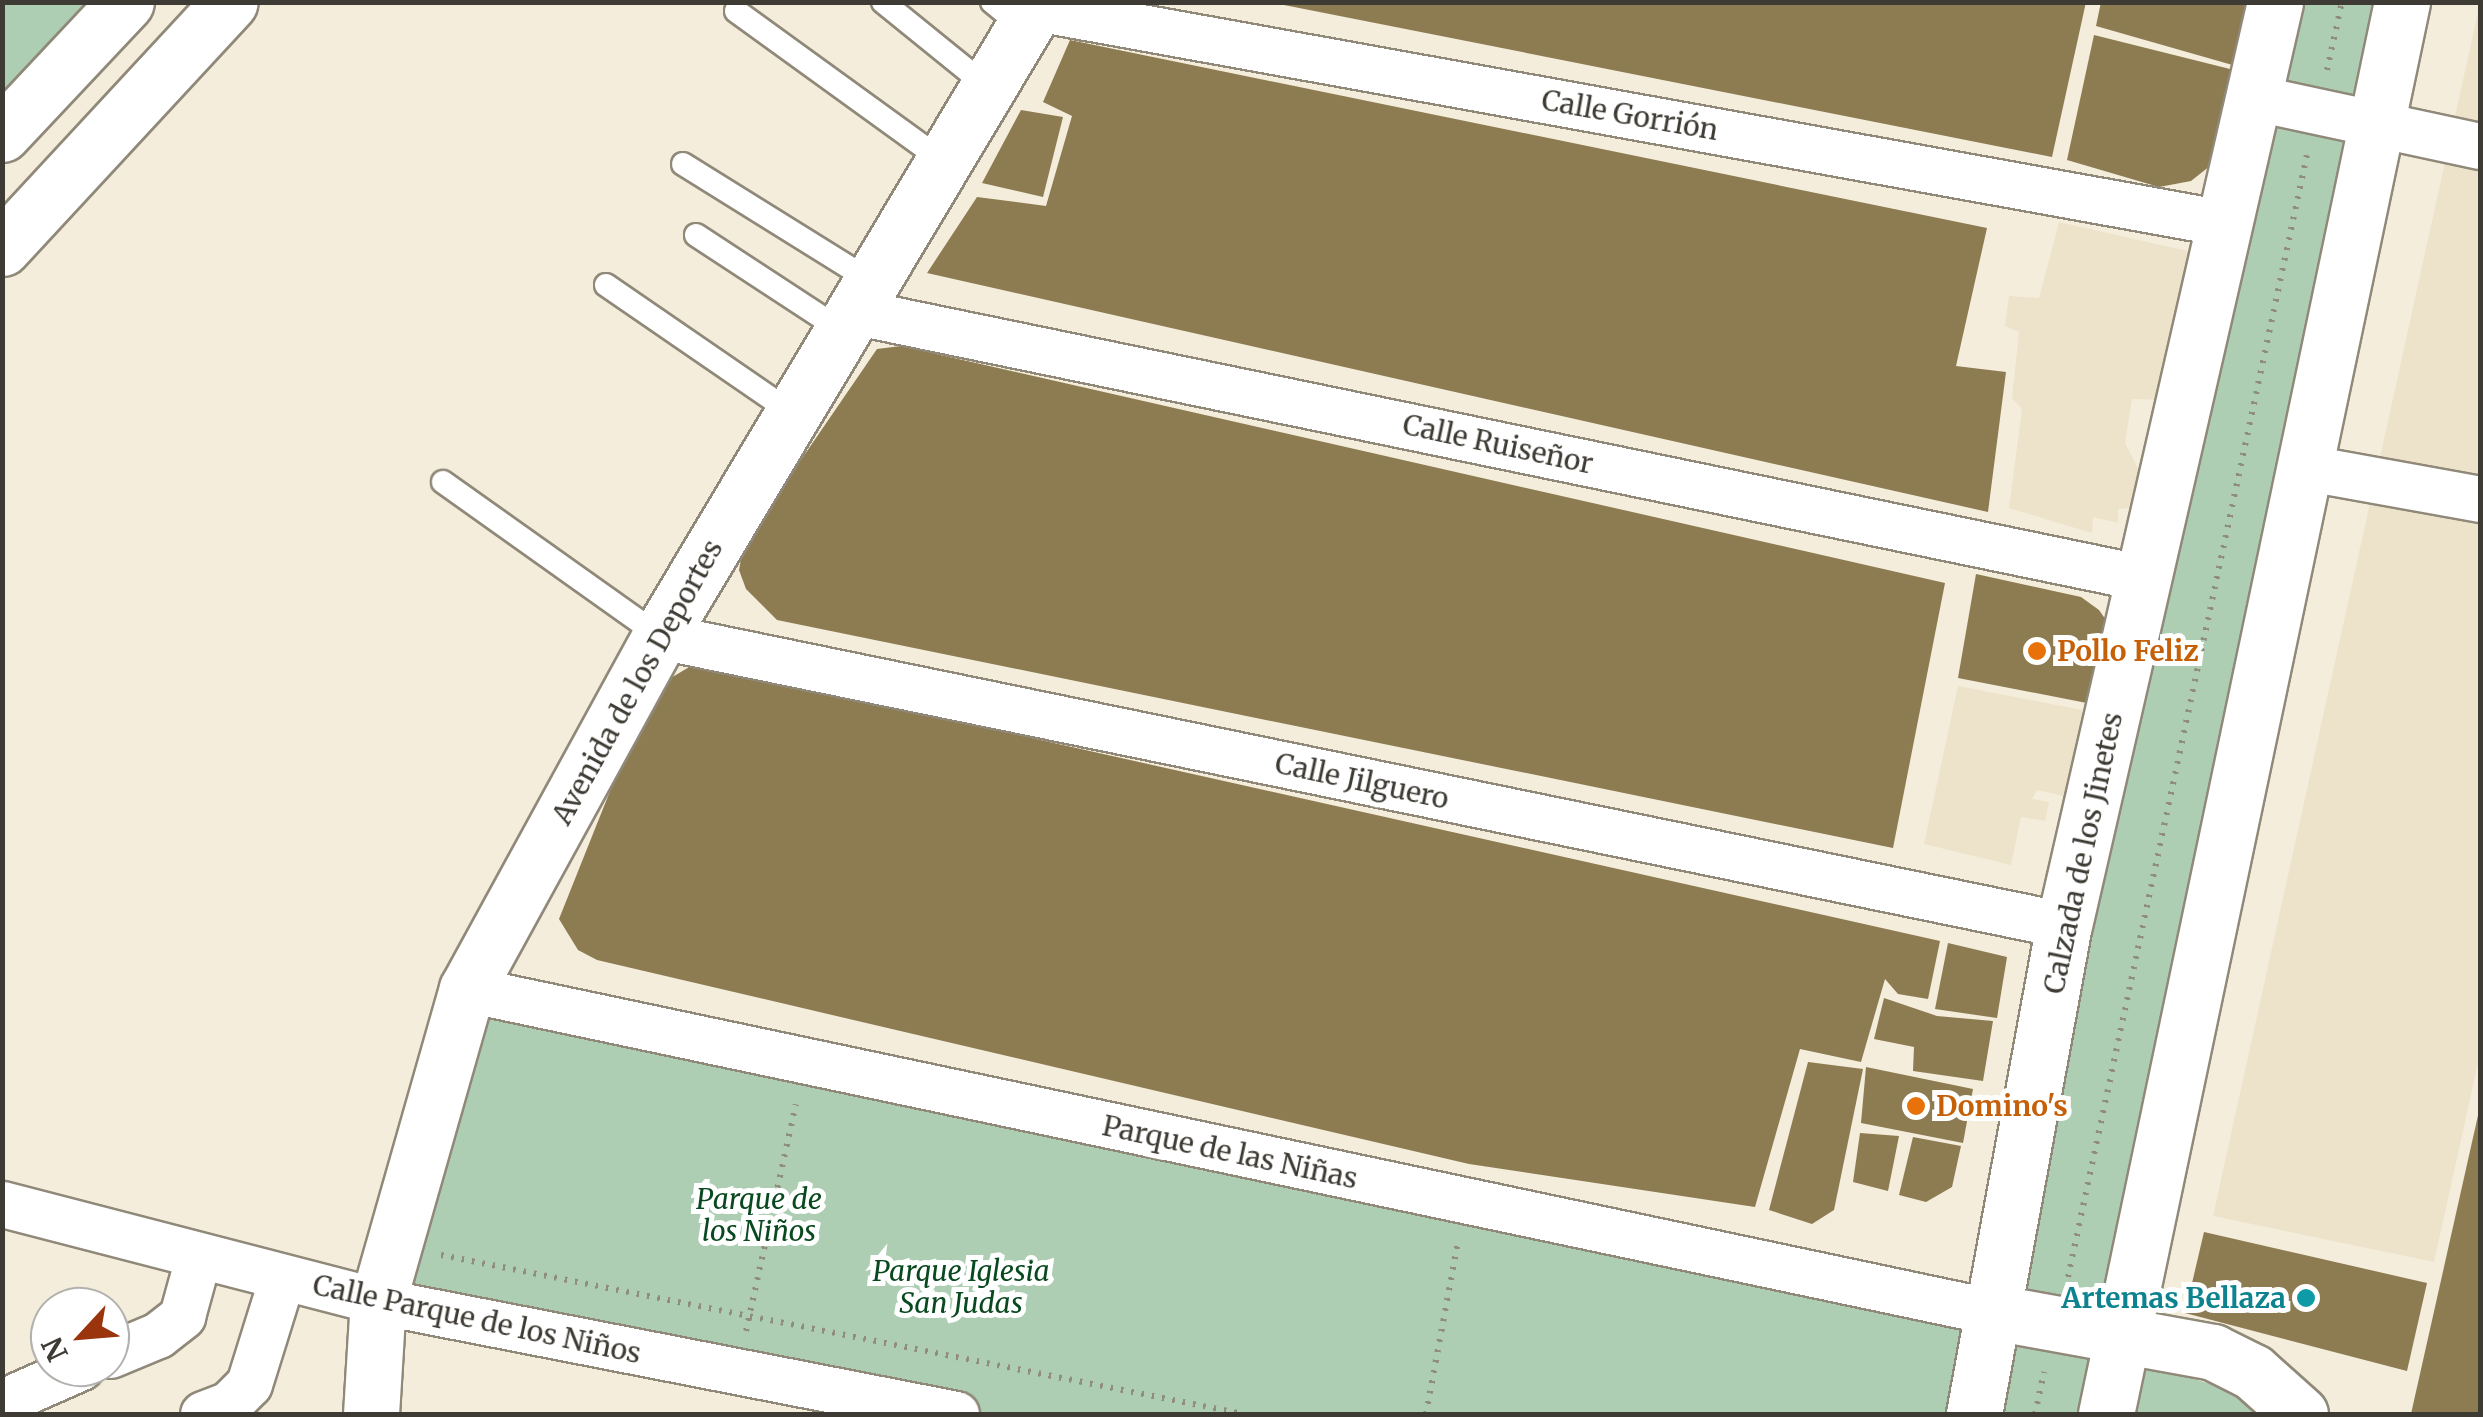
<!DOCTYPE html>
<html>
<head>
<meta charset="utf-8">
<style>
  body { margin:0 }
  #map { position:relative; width:2483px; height:1417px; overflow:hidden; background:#f4eddb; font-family:Merriweather,serif }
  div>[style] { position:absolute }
  .built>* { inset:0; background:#ede3ca }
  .green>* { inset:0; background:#aeceb3 }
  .building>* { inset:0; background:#8d7b51 }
  .path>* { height:6px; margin-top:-3px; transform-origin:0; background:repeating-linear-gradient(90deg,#918c80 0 2.5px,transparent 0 10.5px) }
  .roads { filter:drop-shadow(2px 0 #908979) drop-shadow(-2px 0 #908979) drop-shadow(0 2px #908979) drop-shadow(0 -2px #908979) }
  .lane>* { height:22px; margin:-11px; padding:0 11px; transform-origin:11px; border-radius:11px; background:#fff }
  .street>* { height:45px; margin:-22.5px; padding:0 22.5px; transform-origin:22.5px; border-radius:22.5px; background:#fff }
  .secondary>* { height:55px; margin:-27.5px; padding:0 27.5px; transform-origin:27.5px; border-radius:27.5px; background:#fff }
  .dots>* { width:28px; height:28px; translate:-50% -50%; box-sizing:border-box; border:5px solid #fff; border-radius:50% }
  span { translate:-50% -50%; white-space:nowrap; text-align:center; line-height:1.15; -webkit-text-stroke:10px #fff; paint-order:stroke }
  .street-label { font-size:28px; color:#3e3b34 }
  .food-label { font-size:28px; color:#c56008; font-weight:700 }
  .left { translate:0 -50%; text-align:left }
  .park-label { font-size:28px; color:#09491f; font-style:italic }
  .culture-label { font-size:28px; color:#0d838f; font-weight:700 }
  .right { translate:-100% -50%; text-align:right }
  .frame { position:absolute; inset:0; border:5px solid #3e3b34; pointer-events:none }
  .north { position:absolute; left:30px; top:1287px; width:100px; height:100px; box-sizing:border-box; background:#fff; border:2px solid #b2b1ae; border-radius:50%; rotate:244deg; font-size:28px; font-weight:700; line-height:40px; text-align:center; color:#3e3b34 }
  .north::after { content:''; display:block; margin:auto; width:35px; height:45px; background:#9a340d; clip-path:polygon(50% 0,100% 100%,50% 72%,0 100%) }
</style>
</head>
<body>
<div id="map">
  <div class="built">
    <div style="clip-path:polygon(2480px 3px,2480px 1054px,2434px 1262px,2213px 1216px)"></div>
    <div style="clip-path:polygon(2059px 222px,2192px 252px,2169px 400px,2132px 399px,2125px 443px,2140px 472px,2129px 508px,2118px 509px,2118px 523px,2093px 517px,2092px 533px,2009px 508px,2022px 409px,2012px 398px,2019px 332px,2005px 326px,2009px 296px,2039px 298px)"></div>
    <div style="clip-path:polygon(1958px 686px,2082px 710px,2088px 725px,2089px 753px,2072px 758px,2068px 797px,2037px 790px,2032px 799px,2049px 802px,2045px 821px,2021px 817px,2011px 865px,1924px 844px)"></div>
  </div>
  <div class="green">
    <div style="clip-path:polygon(3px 3px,89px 3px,3px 95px)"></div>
    <div style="clip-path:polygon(2283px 3px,2401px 3px,2119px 1332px,1999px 1305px)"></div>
    <div style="clip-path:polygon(475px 1001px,1990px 1315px,1973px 1414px,964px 1414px,384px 1297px)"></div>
    <div style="clip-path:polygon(1994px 1317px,2121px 1340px,2105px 1414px,1975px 1414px)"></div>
    <div style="clip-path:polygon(2141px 1362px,2232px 1391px,2268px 1414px,2128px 1414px)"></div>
  </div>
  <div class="building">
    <div style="clip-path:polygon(1269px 2px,2086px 2px,2052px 157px)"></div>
    <div style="clip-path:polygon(2101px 2px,2251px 2px,2236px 66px,2096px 26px)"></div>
    <div style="clip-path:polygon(2094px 35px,2234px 70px,2215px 162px,2191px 181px,2159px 187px,2067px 160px)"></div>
    <div style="clip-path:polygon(1070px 40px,1987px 228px,1956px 366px,2006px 372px,1988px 512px,927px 273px,977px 197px,1046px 206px,1072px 116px,1043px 102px)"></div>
    <div style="clip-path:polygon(1021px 110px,1063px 117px,1043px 197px,982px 183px)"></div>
    <div style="clip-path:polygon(901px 346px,1945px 583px,1893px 848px,777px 620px,746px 589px,739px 570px,744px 543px,877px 349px)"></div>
    <div style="clip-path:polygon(1976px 574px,2081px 597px,2099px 610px,2108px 623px,2097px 705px,1958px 678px)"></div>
    <div style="clip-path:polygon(696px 663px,1940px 941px,1928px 999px,1898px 994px,1885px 979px,1861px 1062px,1800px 1049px,1755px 1207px,1469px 1164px,597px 960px,578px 950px,559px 919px,644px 706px,659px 685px)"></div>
    <div style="clip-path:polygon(1948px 943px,2007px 957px,1997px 1018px,1935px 1009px)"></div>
    <div style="clip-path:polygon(1884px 998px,1937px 1016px,1993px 1021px,1983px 1081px,1913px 1071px,1914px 1047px,1874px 1039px)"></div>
    <div style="clip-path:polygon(1808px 1062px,1863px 1069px,1834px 1210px,1812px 1224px,1769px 1210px)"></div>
    <div style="clip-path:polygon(1866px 1067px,1973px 1089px,1963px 1143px,1861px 1123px)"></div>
    <div style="clip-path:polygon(2479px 1111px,2480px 1414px,2411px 1414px)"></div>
    <div style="clip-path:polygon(1860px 1133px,1899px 1136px,1888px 1191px,1853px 1182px)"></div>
    <div style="clip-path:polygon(1913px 1137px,1961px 1146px,1952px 1187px,1926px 1202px,1899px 1195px)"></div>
    <div style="clip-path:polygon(2204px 1232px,2427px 1283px,2407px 1371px,2185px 1313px)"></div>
  </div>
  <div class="path">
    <div style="left:2327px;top:70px;width:70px;rotate:-77.6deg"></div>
    <div style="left:441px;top:1255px;width:819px;rotate:11.2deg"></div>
    <div style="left:2068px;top:1277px;width:1147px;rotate:-77.98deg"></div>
    <div style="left:746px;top:1331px;width:232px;rotate:-77.6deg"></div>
    <div style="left:1426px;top:1414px;width:175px;rotate:-79.5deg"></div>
    <div style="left:2035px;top:1414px;width:43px;rotate:-77.9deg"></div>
  </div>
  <div class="roads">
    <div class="lane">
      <div style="left:883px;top:2px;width:135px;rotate:39deg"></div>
      <div style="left:992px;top:2px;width:41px;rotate:39.1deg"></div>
      <div style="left:736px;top:11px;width:256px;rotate:35.9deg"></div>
      <div style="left:683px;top:164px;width:221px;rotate:31.9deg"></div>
      <div style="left:696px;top:235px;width:173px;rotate:33.2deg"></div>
      <div style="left:606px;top:285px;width:226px;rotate:34.5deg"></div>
      <div style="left:443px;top:482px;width:266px;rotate:35.4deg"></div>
    </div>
    <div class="street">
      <div style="left:1036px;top:8px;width:1207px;rotate:10.26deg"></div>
      <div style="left:2256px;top:98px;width:229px;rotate:12.1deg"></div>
      <div style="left:852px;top:311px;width:1319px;rotate:11.68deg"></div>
      <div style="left:2303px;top:467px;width:180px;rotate:10.2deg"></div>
      <div style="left:660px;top:636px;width:1433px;rotate:11.63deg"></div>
      <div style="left:467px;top:989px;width:1560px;rotate:11.95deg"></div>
      <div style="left:2px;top:1204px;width:388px;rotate:14.5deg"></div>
      <div style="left:378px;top:1301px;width:589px;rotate:11.06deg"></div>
      <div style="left:110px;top:1355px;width:52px;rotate:-22.6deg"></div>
      <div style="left:158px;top:1335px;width:31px;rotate:-38deg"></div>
      <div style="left:182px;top:1316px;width:60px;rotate:-74.6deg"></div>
      <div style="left:2px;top:1402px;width:86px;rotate:-23.9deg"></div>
      <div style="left:203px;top:1414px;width:28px;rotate:-21deg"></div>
      <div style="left:229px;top:1404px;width:28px;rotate:-45deg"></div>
      <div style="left:249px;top:1384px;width:111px;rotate:-72.7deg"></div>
    </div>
    <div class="secondary">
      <div style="left:2px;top:134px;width:181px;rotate:-46.8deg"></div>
      <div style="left:2px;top:248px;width:335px;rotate:-47.2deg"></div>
      <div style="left:1993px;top:1312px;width:224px;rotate:10.3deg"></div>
      <div style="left:2213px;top:1352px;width:45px;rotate:26.6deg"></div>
      <div style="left:2253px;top:1372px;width:63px;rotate:41.8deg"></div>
      <div style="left:371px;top:1414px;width:113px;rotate:-86.5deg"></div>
      <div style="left:378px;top:1301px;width:324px;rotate:-74.1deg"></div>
      <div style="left:467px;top:989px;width:402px;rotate:-61.3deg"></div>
      <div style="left:660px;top:636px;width:739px;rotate:-59.13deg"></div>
      <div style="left:1974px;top:1414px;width:497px;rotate:-79.6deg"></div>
      <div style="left:2064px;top:925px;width:947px;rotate:-77.12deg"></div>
      <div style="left:2106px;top:1414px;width:1443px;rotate:-78.16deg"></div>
    </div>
  </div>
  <div class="dots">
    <div style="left:2037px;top:651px;background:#e8710a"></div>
    <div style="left:1916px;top:1106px;background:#e8710a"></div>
    <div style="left:2306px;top:1298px;background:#0f9aa8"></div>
  </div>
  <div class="street-label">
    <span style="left:1630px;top:115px;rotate:10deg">Calle Gorrión</span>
    <span style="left:1498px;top:444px;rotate:12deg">Calle Ruiseñor</span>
    <span style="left:637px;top:682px;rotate:-61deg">Avenida de los Deportes</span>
    <span style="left:1362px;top:781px;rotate:12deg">Calle Jilguero</span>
    <span style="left:2083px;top:853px;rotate:-78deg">Calzada de los Jinetes</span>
    <span style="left:1230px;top:1152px;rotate:12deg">Parque de las Niñas</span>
    <span style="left:477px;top:1319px;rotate:12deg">Calle Parque de los Niños</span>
  </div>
  <div class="food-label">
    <span class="left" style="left:2057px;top:651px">Pollo Feliz</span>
    <span class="left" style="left:1936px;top:1106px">Domino's</span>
  </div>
  <div class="park-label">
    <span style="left:759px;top:1215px">Parque de<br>los Niños</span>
    <span style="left:961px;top:1287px">Parque Iglesia<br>San Judas</span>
  </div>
  <div class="culture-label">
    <span class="right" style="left:2286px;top:1298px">Artemas Bellaza</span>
  </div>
  <div class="frame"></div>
  <div class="north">N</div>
</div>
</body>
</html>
